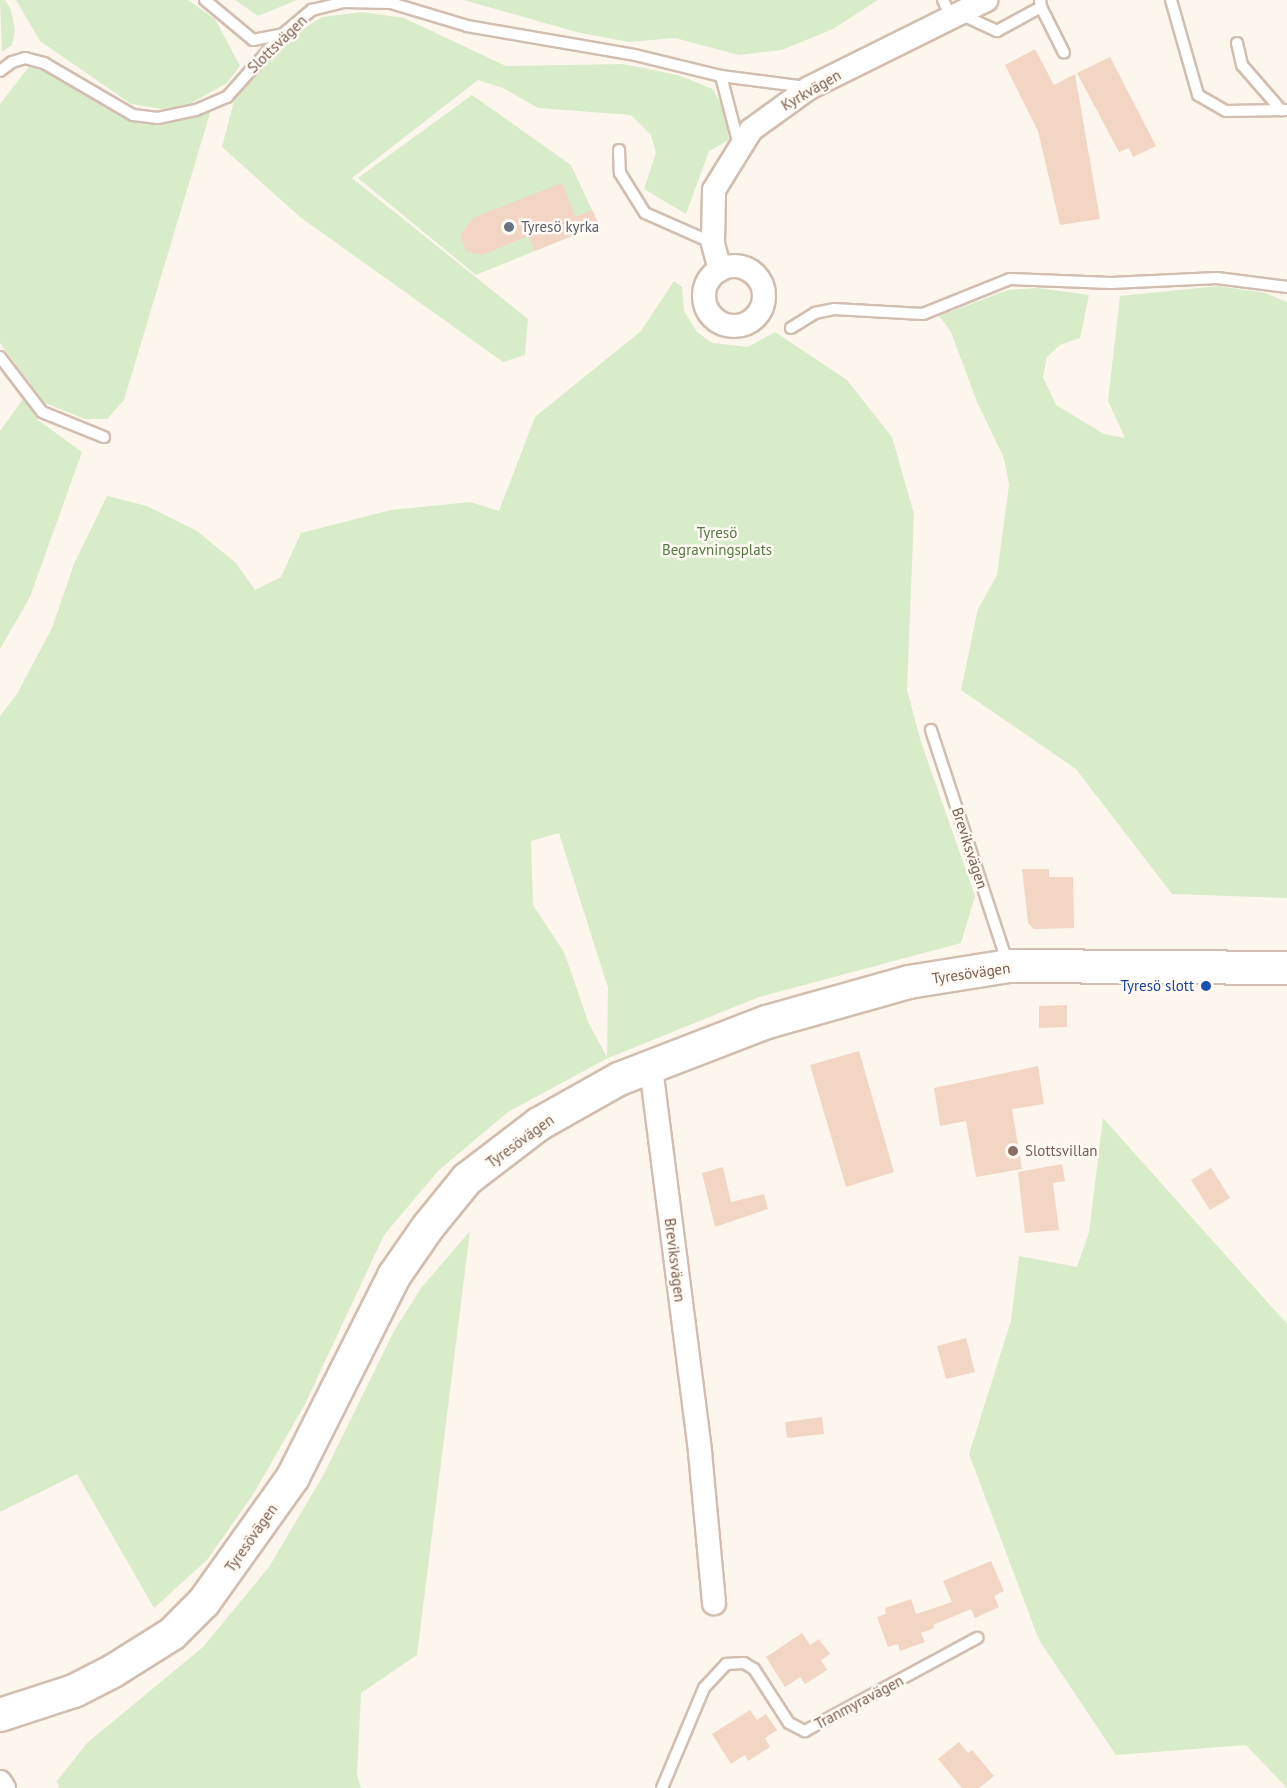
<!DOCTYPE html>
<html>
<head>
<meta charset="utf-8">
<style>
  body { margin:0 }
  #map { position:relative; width:1287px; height:1788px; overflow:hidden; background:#fdf6ec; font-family:"PT Sans",sans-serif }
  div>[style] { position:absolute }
  .green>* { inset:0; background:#d8ecc9 }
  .building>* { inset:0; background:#f3d5c3 }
  .roads { filter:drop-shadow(2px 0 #d1beb0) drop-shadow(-2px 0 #d1beb0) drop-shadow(0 2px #d1beb0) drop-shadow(0 -2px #d1beb0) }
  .lane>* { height:10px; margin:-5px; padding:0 5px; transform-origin:5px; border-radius:5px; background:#fff }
  .street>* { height:22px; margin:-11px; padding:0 11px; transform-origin:11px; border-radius:11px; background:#fff }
  .street>.ring { margin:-11px; padding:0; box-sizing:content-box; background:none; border:22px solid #fff; border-radius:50% }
  .secondary>* { height:32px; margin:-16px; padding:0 16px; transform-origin:16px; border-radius:16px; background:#fff }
  .dots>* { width:16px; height:16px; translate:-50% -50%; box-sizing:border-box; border:3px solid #fffaf3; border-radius:50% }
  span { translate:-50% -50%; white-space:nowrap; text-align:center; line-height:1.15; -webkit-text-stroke:5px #fffaf3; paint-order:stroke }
  .street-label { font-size:15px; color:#7a5c4d }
  .worship-label { font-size:15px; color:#5b616d }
  .left { translate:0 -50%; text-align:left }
  .park-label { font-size:15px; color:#537a41 }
  .transit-label { font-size:15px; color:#164399 }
  .right { translate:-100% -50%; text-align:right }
  .education-label { font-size:15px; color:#785e54 }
</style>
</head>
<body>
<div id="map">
  <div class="green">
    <div style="clip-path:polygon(0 0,5px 0,11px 10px,15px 30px,12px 45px,2px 52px)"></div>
    <div style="clip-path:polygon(16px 0,188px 0,215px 19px,240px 66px,227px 83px,186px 106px,162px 109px,131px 104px,40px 41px)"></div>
    <div style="clip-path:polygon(235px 0,297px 0,258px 16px)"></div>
    <div style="clip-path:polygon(464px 0,878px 0,833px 29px,782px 50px,739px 55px,675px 38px,629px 42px,576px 32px)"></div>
    <div style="clip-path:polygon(362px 12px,404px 18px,506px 66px,623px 64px,678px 75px,713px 89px,725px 111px,729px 140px,709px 151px,686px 214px,644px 189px,656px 153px,651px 135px,631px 115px,538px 108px,503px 88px,478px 80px,352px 178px,528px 319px,525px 355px,503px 362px,300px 217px,222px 147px,234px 101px,283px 41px,322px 17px)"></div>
    <div style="clip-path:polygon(31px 64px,43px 67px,133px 118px,211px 110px,124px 400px,107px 419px,85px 419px,45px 403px,0 343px,0 104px)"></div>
    <div style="clip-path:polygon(472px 95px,571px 165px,599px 225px,476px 275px,358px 178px)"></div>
    <div style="clip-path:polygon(evenodd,674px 281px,682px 287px,684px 311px,697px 332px,712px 343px,748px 347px,775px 332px,847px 380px,892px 437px,914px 514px,907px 690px,921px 742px,975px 896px,961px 943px,759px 997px,608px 1058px,508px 1112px,438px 1171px,384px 1235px,305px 1404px,254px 1493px,207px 1560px,154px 1608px,77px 1474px,0 1512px,0 716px,17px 694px,52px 628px,74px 564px,107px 496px,147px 506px,197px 531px,236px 563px,255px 590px,281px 577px,301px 533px,391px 510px,470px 502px,499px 511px,535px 417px,641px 331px,674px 281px,559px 833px,608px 988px,607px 1057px,589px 1024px,564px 952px,533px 905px,531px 841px,559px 833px)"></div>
    <div style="clip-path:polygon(1219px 286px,1265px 293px,1287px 302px,1287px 898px,1172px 894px,1076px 769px,961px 690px,978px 609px,997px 575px,1009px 485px,1004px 458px,977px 402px,951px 332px,939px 316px,1008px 290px,1037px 288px,1089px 295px,1080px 338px,1060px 345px,1047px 357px,1043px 377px,1056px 405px,1104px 434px,1125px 438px,1108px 401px,1120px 296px)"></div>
    <div style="clip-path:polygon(23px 399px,38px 420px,82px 452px,30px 597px,0 649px,0 431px)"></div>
    <div style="clip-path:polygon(1103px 1118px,1287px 1324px,1287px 1788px,1246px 1745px,1116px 1755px,1039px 1640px,969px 1454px,1011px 1321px,1019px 1256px,1077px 1267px,1089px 1233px)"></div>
    <div style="clip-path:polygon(470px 1231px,417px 1655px,361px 1693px,357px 1775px,361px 1788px,59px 1788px,57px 1781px,87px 1743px,203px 1647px,269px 1567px,324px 1474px,394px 1331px,421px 1288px)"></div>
  </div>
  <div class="building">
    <div style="clip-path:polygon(1035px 49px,1054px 85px,1075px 74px,1100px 219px,1060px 225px,1038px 131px,1005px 65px)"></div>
    <div style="clip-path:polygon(1110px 57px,1156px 146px,1133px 157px,1129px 148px,1119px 152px,1077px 73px)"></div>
    <div style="clip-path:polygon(562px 183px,575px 217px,592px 210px,599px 225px,535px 251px,528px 236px,482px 255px,466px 251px,460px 235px,473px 218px)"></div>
    <div style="clip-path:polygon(1022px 869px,1049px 869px,1049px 877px,1073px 877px,1074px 928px,1034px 929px,1028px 923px)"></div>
    <div style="clip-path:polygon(1067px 1005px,1067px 1027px,1039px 1028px,1039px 1006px)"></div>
    <div style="clip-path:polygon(859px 1051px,894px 1172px,846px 1187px,810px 1065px)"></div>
    <div style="clip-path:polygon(1038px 1066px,1044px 1104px,1012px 1109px,1022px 1169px,976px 1177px,966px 1121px,940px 1126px,934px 1088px)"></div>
    <div style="clip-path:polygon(1062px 1164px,1065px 1181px,1053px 1183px,1059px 1230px,1025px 1233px,1018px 1172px)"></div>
    <div style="clip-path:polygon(723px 1167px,731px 1202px,764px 1194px,768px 1209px,715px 1227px,702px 1173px)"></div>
    <div style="clip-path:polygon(1211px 1168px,1230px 1198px,1210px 1210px,1191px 1180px)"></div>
    <div style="clip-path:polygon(966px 1338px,975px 1372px,946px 1379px,937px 1346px)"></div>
    <div style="clip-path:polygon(822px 1417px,824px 1434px,787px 1438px,785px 1422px)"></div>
    <div style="clip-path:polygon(991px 1561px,1004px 1591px,994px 1596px,999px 1607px,975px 1618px,971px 1609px,933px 1625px,934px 1628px,921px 1633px,925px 1642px,900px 1651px,898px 1644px,888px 1647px,877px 1617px,886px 1614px,885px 1608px,911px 1599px,916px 1614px,952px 1602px,943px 1581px)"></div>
    <div style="clip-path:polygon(802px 1633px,810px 1645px,819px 1639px,830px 1654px,821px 1660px,827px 1670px,805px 1684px,800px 1677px,785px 1687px,766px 1657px)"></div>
    <div style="clip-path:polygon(750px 1710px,757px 1720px,766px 1714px,777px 1730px,765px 1738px,770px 1747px,748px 1761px,745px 1755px,731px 1764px,712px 1734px)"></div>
    <div style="clip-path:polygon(959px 1742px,968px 1753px,972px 1750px,994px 1776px,979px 1788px,962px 1788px,938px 1759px)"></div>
  </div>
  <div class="roads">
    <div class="lane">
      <div style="left:205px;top:0;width:62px;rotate:39.8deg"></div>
      <div style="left:253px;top:40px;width:31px;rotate:-11deg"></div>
      <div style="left:943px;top:0;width:19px;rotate:65deg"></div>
      <div style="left:1171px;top:0;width:99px;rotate:74.1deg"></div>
      <div style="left:1198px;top:95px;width:32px;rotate:30deg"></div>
      <div style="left:1226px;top:111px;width:61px;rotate:-0.9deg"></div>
      <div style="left:1041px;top:7px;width:51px;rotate:63.4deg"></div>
      <div style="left:960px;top:14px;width:41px;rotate:24.7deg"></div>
      <div style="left:997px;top:31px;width:50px;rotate:-28.6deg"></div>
      <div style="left:1041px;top:7px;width:7px;rotate:-98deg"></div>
      <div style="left:1237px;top:43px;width:23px;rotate:77deg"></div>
      <div style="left:1242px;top:65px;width:60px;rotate:49.1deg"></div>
      <div style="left:0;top:71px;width:15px;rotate:-37deg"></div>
      <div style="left:12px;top:62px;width:14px;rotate:-17deg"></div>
      <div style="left:25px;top:58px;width:20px;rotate:15deg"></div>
      <div style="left:44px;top:63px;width:103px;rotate:30.3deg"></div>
      <div style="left:133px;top:115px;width:25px;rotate:7deg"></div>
      <div style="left:158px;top:118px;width:39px;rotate:-12deg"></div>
      <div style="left:196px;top:110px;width:34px;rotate:-23deg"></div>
      <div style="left:227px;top:97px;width:84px;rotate:-48.4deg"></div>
      <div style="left:283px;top:34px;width:38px;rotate:-40deg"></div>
      <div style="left:312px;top:10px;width:33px;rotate:-14deg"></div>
      <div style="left:344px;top:2px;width:47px;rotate:1.2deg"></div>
      <div style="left:391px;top:3px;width:79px;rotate:16.8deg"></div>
      <div style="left:467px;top:26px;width:170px;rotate:9.8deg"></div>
      <div style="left:635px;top:55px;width:89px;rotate:13.7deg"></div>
      <div style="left:721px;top:76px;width:86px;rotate:7.4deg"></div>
      <div style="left:721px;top:76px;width:71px;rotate:75.4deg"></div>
      <div style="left:619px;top:150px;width:23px;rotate:88deg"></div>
      <div style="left:620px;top:173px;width:47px;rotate:58deg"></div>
      <div style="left:645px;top:213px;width:74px;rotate:23.8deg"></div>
      <div style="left:791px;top:328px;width:28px;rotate:-32deg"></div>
      <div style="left:815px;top:313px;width:19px;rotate:-12deg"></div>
      <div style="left:834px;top:309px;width:89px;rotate:3.2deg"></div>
      <div style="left:923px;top:314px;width:94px;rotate:-21.9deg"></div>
      <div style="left:1010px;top:279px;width:101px;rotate:2.3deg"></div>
      <div style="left:1111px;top:283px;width:106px;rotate:-2.7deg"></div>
      <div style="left:1217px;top:278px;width:71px;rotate:7.3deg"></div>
      <div style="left:0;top:357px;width:69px;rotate:52.6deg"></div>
      <div style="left:42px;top:412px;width:67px;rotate:22deg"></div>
      <div style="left:931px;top:730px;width:246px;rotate:71.8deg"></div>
      <div style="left:662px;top:1788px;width:108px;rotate:-67.2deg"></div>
      <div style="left:704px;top:1688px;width:33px;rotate:-47deg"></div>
      <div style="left:726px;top:1664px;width:18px;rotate:-3deg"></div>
      <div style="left:744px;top:1663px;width:12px;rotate:31deg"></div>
      <div style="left:754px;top:1669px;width:64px;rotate:57.1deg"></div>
      <div style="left:789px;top:1723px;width:18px;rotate:27deg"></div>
      <div style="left:805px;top:1731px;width:196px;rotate:-28.4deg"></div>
    </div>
    <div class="street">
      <div class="ring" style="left:704px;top:266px;width:38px;height:38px"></div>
      <div style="left:720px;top:270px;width:28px;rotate:-105deg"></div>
      <div style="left:713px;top:243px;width:53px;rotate:-88.9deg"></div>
      <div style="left:714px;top:190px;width:70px;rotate:-58.3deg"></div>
      <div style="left:751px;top:130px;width:72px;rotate:-35.9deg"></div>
      <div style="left:809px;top:88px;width:198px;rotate:-26.4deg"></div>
      <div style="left:651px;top:1068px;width:387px;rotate:82.7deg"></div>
      <div style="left:700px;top:1452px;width:152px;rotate:84.7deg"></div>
      <div style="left:0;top:1782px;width:7px;rotate:56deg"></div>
    </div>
    <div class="secondary">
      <div style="left:0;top:1715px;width:78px;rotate:-18deg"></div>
      <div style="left:74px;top:1691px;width:44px;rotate:-27.1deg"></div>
      <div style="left:113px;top:1671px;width:70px;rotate:-32.1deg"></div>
      <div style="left:172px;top:1634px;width:45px;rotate:-45deg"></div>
      <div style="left:204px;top:1602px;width:153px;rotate:-54.5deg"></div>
      <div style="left:293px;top:1477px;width:225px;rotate:-63.3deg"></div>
      <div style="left:394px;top:1276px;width:60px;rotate:-55.2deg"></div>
      <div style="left:428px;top:1227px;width:62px;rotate:-50.9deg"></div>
      <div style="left:467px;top:1179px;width:91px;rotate:-37.4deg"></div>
      <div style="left:539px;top:1124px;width:92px;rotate:-29.4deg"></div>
      <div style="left:619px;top:1079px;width:159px;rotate:-21.1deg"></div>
      <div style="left:767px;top:1022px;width:148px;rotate:-15.7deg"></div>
      <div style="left:909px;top:982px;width:101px;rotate:-9.1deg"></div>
      <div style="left:1009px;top:966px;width:278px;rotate:0.4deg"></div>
    </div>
  </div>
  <div class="dots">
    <div style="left:509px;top:227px;background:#6b7280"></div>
    <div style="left:1206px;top:986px;background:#1a4fb4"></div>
    <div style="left:1013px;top:1151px;background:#8d6e63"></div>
  </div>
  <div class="street-label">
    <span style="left:277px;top:44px;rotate:-44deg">Slottsvägen</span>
    <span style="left:811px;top:90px;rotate:-30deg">Kyrkvägen</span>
    <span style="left:970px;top:848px;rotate:72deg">Breviksvägen</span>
    <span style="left:971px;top:973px;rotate:-8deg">Tyresövägen</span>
    <span style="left:520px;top:1141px;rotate:-36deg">Tyresövägen</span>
    <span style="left:675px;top:1260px;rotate:83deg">Breviksvägen</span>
    <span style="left:251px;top:1538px;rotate:-55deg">Tyresövägen</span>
    <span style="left:859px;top:1702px;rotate:-28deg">Tranmyravägen</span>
  </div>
  <div class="worship-label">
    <span class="left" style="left:521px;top:227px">Tyresö kyrka</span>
  </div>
  <div class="park-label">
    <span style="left:717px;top:541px">Tyresö<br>Begravningsplats</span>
  </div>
  <div class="transit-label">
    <span class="right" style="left:1194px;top:986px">Tyresö slott</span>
  </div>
  <div class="education-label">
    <span class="left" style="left:1025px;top:1151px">Slottsvillan</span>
  </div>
</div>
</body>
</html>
